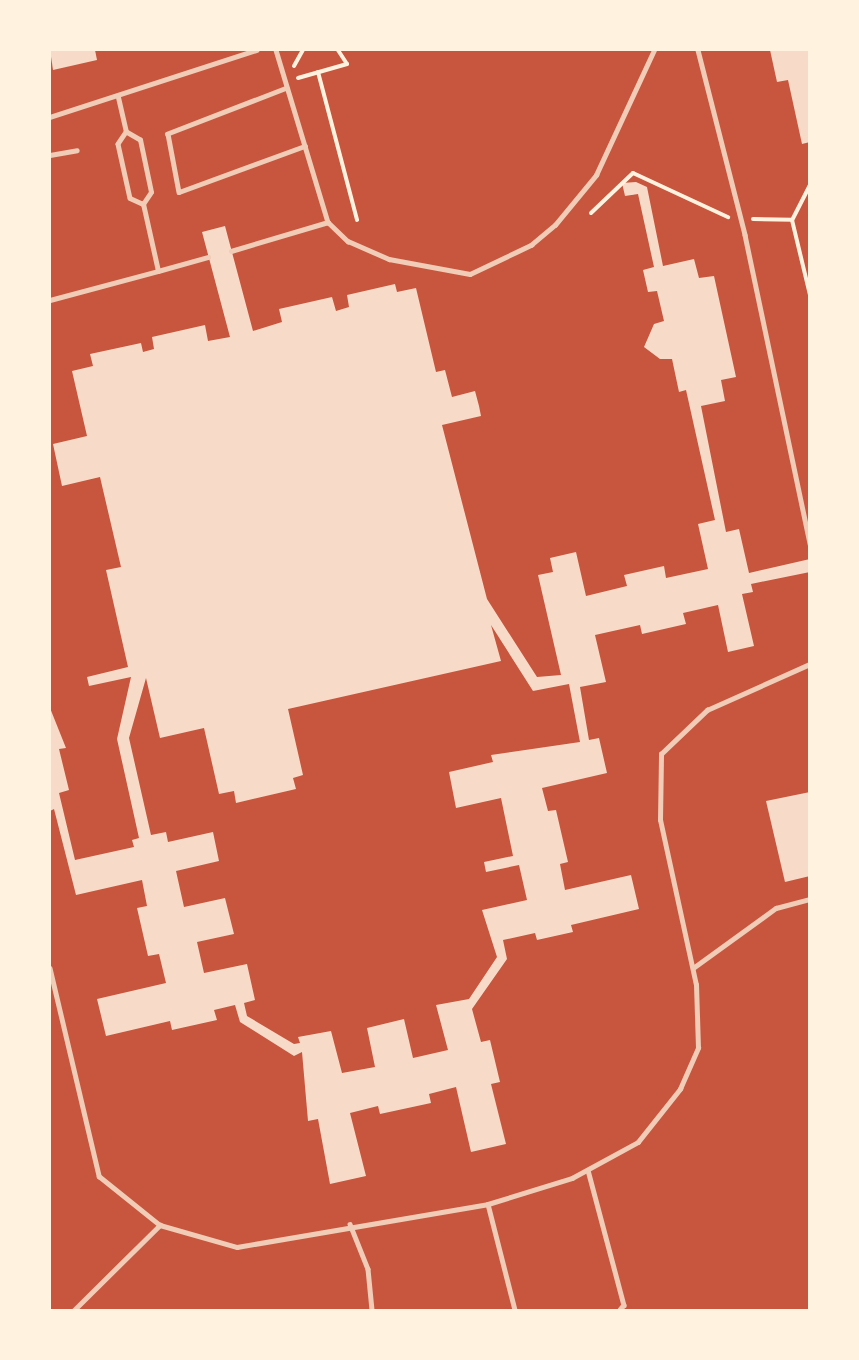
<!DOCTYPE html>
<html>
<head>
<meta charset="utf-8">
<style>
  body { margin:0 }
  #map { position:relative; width:859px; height:1360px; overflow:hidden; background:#c8553d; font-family:"Work Sans",sans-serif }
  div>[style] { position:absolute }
  .building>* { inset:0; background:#f7dbc8 }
  .path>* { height:4px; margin:-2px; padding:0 2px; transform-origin:2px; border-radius:2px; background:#fff3e0 }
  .service>* { height:4.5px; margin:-2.25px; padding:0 2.25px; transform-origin:2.25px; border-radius:2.25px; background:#f1ccb7 }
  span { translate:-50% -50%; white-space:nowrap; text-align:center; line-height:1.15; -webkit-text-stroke:5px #fff3e0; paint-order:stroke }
  .frame { position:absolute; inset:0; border:51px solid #fff3e0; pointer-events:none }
</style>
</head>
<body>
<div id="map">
  <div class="building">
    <div style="clip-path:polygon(50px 50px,95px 50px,97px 60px,53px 70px)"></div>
    <div style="clip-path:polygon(770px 50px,810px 50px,810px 142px,802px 144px,788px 80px,777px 82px)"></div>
    <div style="clip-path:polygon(evenodd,636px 182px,647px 187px,663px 266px,694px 259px,699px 278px,714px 276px,736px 377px,721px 380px,725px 401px,701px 406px,726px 532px,739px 529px,749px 573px,810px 559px,810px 572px,751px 584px,753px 592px,742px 594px,754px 646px,728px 652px,718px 605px,683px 613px,686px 624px,642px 634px,640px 625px,595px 635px,606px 682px,580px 687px,589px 740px,599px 738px,607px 773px,542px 788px,548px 811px,556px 810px,568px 862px,560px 864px,565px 890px,631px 875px,639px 909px,571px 925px,573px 932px,537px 940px,535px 933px,503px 940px,507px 959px,472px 1009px,481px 1042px,490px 1040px,500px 1082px,491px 1084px,506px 1144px,471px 1152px,456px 1087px,429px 1094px,431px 1103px,380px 1114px,378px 1106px,350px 1113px,366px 1176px,330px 1184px,318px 1119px,308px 1121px,302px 1052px,294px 1056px,240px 1022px,235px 1005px,214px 1010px,217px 1020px,172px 1030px,170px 1021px,106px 1036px,97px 999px,166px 983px,159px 954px,148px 956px,137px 908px,147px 906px,142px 880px,76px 895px,54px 809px,50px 811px,50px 708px,66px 748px,59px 749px,69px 790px,59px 793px,75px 860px,134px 847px,132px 840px,139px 838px,117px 739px,131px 677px,89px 686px,87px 677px,128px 667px,106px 570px,121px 567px,100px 477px,62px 486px,53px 444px,87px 436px,72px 371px,93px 366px,90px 354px,141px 343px,143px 352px,154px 349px,152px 337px,205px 325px,208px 341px,230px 337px,202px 232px,225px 226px,253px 331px,282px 322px,279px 309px,332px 297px,336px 311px,349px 307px,347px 295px,395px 284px,397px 292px,416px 288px,436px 372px,445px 370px,452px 397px,475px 391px,479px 406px,481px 416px,442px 425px,487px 599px,537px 677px,561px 675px,538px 575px,553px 572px,550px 558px,576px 552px,586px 596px,627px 586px,624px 575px,664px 566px,666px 578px,708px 569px,698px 524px,715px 520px,686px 390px,679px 392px,672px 359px,660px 359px,644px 347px,654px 324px,664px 321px,657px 291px,648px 292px,643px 270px,654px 267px,638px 194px,625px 196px,622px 183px,636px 182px,491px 625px,533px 691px,569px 684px,580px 742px,491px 755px,493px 762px,449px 772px,456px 808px,501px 798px,513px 856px,484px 862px,486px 872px,519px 865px,527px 900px,482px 910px,497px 957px,469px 999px,436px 1005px,448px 1050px,413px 1058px,404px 1019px,367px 1028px,375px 1067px,342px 1073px,331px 1031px,298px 1037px,300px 1043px,294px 1044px,247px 1016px,244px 1003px,255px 1000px,247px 964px,204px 973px,197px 942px,234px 934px,225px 898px,184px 907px,176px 871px,219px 861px,213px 832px,168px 842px,166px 832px,151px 835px,129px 738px,146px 678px,160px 738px,204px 728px,219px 794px,234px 791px,236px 803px,296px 789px,293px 778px,303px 775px,288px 709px,501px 661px,491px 625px)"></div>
    <div style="clip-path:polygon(810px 792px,810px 876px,785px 882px,766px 801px)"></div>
  </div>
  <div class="path">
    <div style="left:294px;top:66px;width:18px;rotate:-61deg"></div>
    <div style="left:318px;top:72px;width:153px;rotate:75.2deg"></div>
    <div style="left:298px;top:78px;width:51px;rotate:-15.9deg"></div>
    <div style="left:347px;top:64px;width:17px;rotate:-123deg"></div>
    <div style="left:810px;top:185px;width:39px;rotate:117deg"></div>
    <div style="left:792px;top:220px;width:77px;rotate:76.5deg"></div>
    <div style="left:591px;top:213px;width:58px;rotate:-43.6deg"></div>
    <div style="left:633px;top:173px;width:105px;rotate:24.9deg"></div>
    <div style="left:753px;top:219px;width:39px;rotate:1deg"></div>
  </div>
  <div class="service">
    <div style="left:276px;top:50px;width:180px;rotate:73.2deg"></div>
    <div style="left:328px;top:222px;width:28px;rotate:44deg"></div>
    <div style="left:348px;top:241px;width:45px;rotate:23.7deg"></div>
    <div style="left:389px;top:259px;width:82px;rotate:10.5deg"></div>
    <div style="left:470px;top:274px;width:68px;rotate:-25.4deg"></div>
    <div style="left:531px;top:245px;width:31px;rotate:-40deg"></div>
    <div style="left:555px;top:225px;width:65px;rotate:-50.6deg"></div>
    <div style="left:596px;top:175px;width:138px;rotate:-65.1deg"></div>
    <div style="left:698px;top:50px;width:191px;rotate:75.7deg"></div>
    <div style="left:745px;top:235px;width:316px;rotate:78.1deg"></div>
    <div style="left:287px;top:88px;width:128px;rotate:158.9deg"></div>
    <div style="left:168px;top:134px;width:59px;rotate:79.3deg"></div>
    <div style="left:179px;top:192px;width:134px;rotate:-20.1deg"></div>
    <div style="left:50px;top:117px;width:217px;rotate:-18deg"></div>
    <div style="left:126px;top:132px;width:14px;rotate:124deg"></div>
    <div style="left:118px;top:144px;width:55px;rotate:77.5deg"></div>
    <div style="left:130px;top:198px;width:14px;rotate:25deg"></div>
    <div style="left:50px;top:155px;width:27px;rotate:-10deg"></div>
    <div style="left:231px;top:251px;width:101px;rotate:-16.6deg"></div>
    <div style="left:158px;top:271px;width:52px;rotate:-15.6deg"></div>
    <div style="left:50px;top:300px;width:112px;rotate:-15deg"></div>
    <div style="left:158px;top:271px;width:69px;rotate:-102.6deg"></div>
    <div style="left:143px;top:204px;width:14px;rotate:-56deg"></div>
    <div style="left:151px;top:192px;width:53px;rotate:-101.9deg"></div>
    <div style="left:140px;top:140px;width:16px;rotate:-150deg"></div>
    <div style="left:126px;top:132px;width:35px;rotate:-103deg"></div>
    <div style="left:50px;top:968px;width:214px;rotate:76.7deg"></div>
    <div style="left:99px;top:1176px;width:78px;rotate:38.8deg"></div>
    <div style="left:160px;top:1225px;width:80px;rotate:15.9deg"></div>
    <div style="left:237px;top:1247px;width:255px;rotate:-9.7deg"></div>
    <div style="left:488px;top:1204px;width:88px;rotate:-17.2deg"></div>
    <div style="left:572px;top:1178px;width:75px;rotate:-28.6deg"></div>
    <div style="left:638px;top:1142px;width:68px;rotate:-51.6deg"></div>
    <div style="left:680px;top:1089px;width:45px;rotate:-66.3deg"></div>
    <div style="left:698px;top:1048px;width:63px;rotate:-91.8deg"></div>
    <div style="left:696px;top:985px;width:169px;rotate:-102.3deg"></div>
    <div style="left:660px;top:820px;width:66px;rotate:-89.1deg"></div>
    <div style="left:661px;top:754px;width:64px;rotate:-43.7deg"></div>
    <div style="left:707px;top:710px;width:113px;rotate:-24.1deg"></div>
    <div style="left:693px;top:968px;width:102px;rotate:-35.9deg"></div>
    <div style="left:776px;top:908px;width:35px;rotate:-15deg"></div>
    <div style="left:588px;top:1170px;width:140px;rotate:75.1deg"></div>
    <div style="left:624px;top:1305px;width:6px;rotate:129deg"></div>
    <div style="left:488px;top:1204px;width:109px;rotate:75.7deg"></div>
    <div style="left:350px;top:1224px;width:48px;rotate:68.2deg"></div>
    <div style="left:368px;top:1269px;width:41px;rotate:84.4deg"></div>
    <div style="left:74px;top:1310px;width:121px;rotate:-44.7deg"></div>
  </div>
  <div class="frame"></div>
</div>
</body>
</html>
